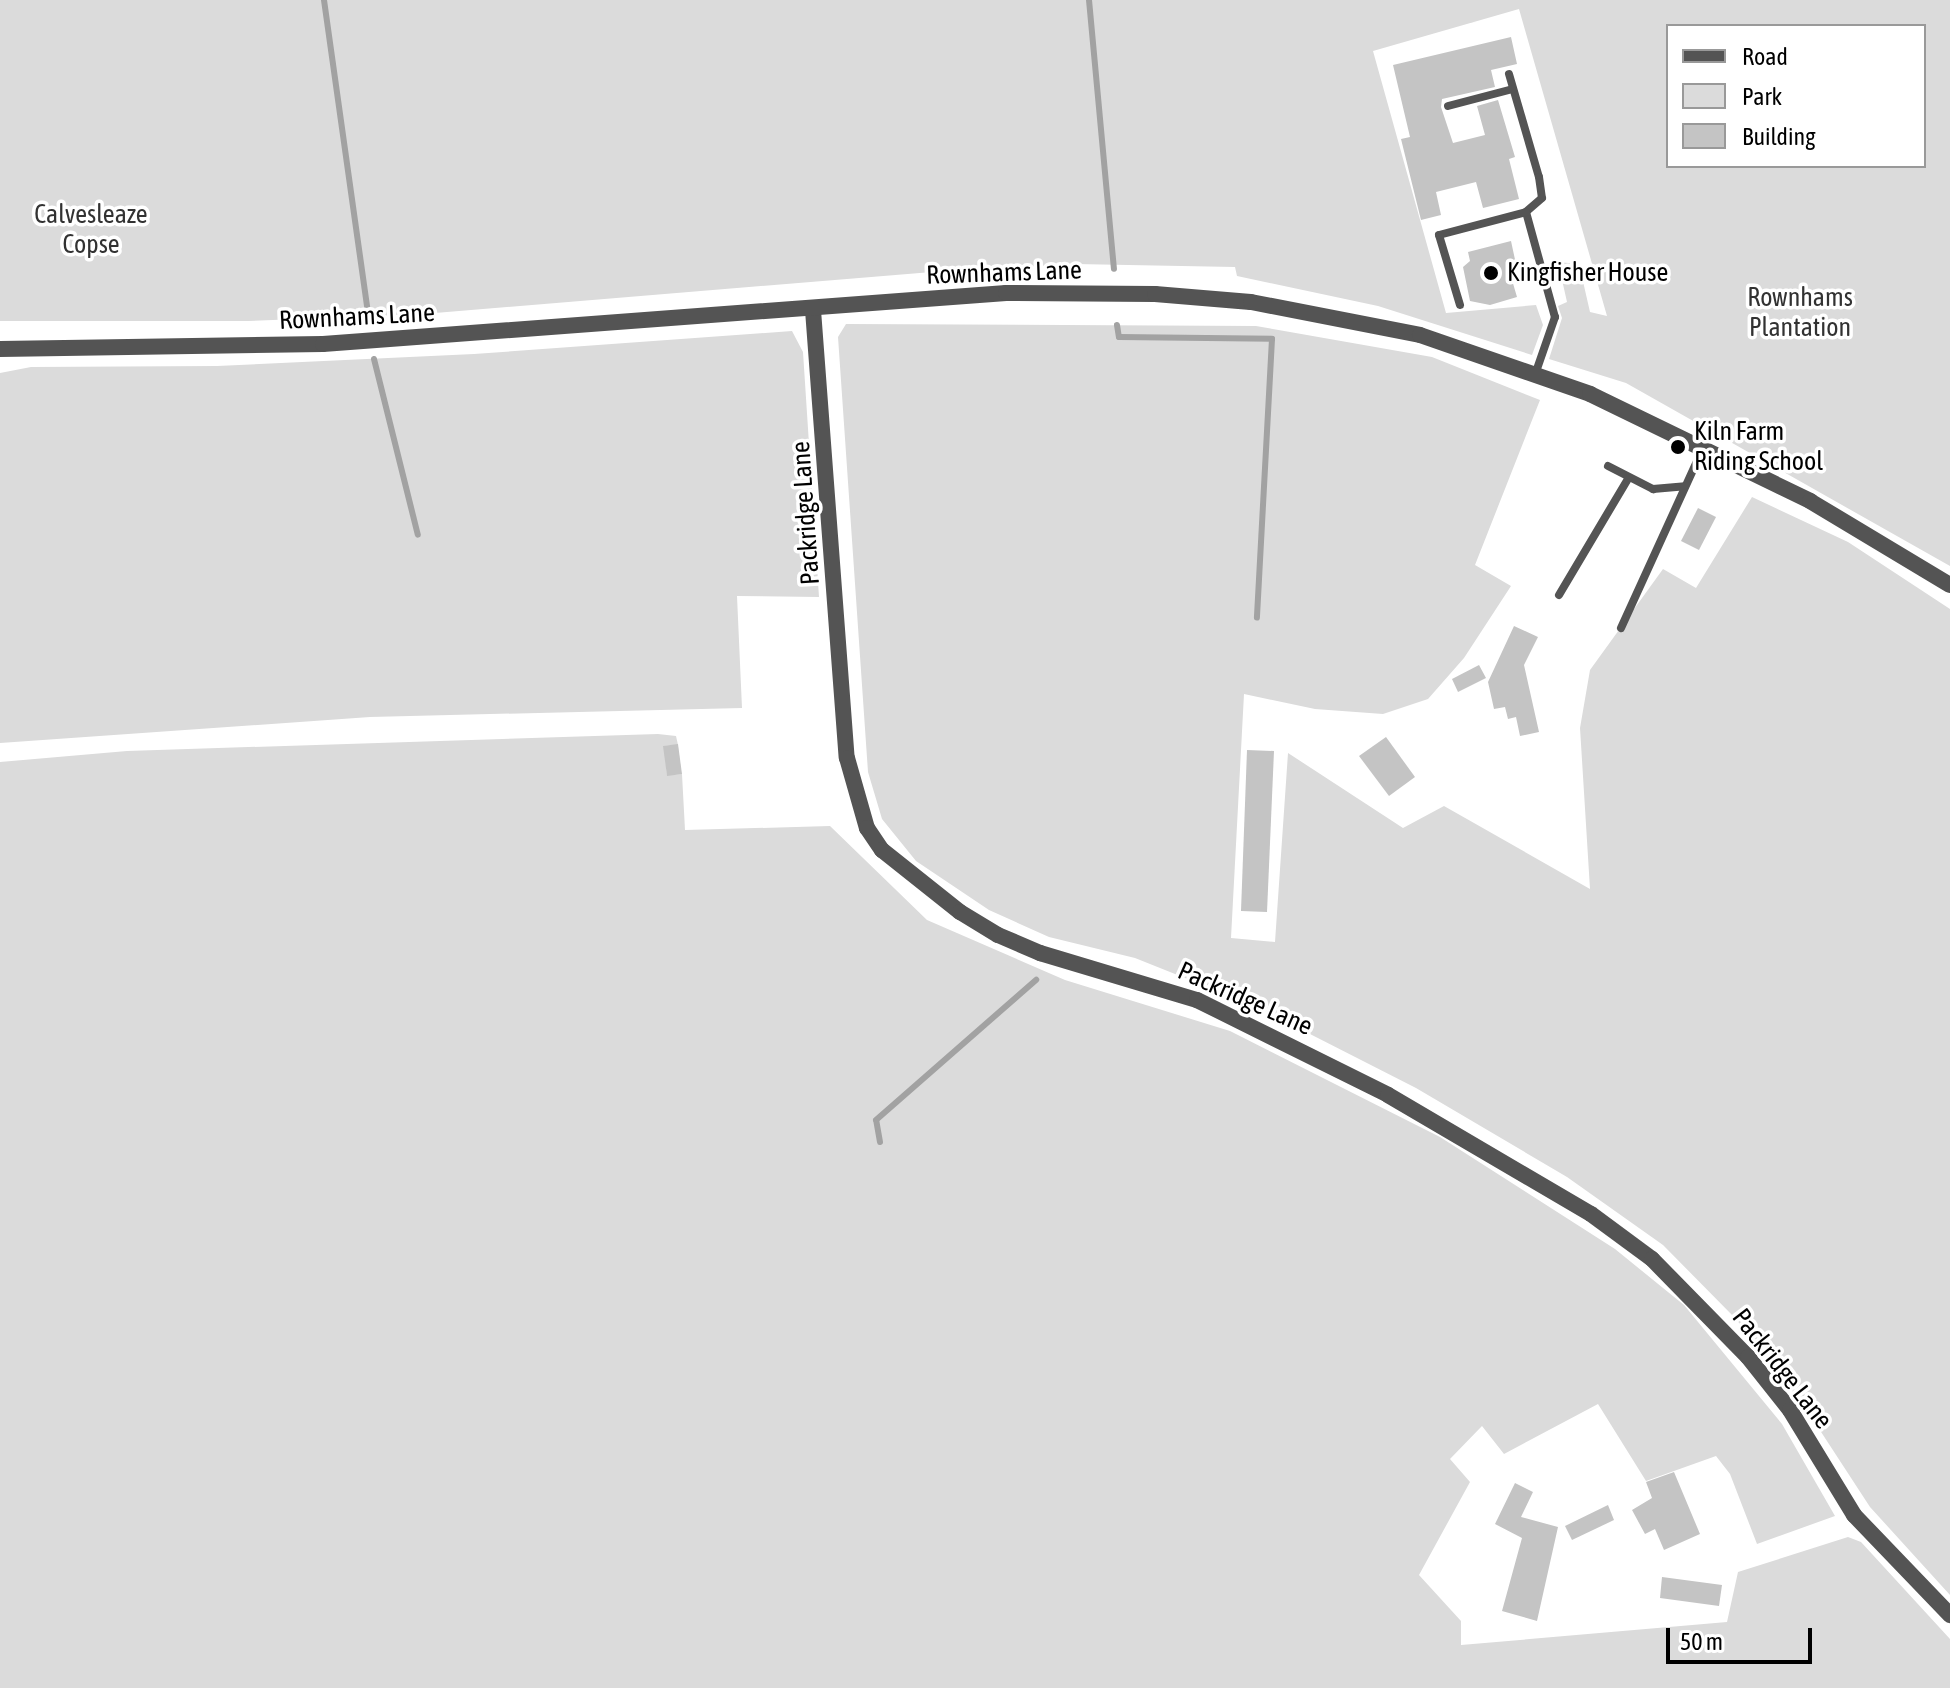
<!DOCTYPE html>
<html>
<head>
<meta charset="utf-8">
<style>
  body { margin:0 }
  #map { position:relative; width:1950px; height:1688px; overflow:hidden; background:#fff; font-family:"Asap Condensed",sans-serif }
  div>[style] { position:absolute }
  .green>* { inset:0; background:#dbdbdb }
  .stream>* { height:6px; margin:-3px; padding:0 3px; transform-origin:3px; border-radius:3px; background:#a2a2a2 }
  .building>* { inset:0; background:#c4c4c4 }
  .service>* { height:8px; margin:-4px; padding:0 4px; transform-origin:4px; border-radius:4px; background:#545454 }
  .minor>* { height:16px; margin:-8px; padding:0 8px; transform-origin:8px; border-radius:8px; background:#545454 }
  .tertiary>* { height:16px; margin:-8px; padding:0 8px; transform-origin:8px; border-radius:8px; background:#545454 }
  .dots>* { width:22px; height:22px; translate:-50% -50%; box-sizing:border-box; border:4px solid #fff; border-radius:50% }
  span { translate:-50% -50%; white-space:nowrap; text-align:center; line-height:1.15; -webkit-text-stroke:7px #fff; paint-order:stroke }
  .park-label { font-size:26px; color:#323232 }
  .street-label { font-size:26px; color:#000 }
  .poi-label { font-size:26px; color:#000 }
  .left { translate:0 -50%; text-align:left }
  .legend { position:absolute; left:1666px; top:24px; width:260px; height:144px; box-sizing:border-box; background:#fff; border:2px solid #999; margin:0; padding:10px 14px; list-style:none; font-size:24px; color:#000 }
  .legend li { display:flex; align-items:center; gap:16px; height:40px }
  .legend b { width:40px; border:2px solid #999 }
  .scale { position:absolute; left:1666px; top:1628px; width:146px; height:36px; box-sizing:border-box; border:4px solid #000; border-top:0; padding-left:10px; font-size:24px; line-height:28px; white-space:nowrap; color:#000; -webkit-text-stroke:6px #fff; paint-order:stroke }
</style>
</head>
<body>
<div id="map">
  <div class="green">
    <div style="clip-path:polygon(evenodd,0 0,1950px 0,1950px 566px,1626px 383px,1549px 359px,1562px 318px,1558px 306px,1567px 302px,1558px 262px,1579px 264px,1590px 312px,1607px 316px,1519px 9px,1373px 51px,1446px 313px,1536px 305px,1543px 325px,1532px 355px,1378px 306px,1237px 276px,1235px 267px,1075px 264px,944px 271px,423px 314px,248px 321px,0 321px,0 0,1668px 26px,1924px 26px,1924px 166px,1668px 166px,1668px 26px)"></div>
    <div style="clip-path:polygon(846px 324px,1256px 326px,1432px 357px,1540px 400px,1475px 565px,1511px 586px,1464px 658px,1428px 699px,1383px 714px,1315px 709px,1244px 694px,1231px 938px,1275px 942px,1288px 753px,1403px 828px,1444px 806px,1590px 889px,1580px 728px,1590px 670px,1663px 569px,1696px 588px,1752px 497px,1848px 542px,1950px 609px,1950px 1595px,1870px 1507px,1810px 1415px,1736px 1319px,1663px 1245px,1567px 1177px,1416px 1088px,1255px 1006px,1135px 958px,1049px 937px,989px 910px,916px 861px,882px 819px,868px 772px,838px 337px)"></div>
    <div style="clip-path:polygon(792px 331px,803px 352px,819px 597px,737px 596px,742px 708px,370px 717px,0 743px,0 373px,31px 367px,217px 366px,474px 354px)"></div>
    <div style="clip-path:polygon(658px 734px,676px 736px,678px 745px,664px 746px,667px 775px,682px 774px,685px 830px,830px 826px,927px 920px,1065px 980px,1230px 1031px,1440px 1137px,1615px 1249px,1684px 1305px,1782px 1424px,1835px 1516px,1757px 1544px,1730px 1474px,1716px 1456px,1646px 1481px,1598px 1404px,1504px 1454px,1482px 1426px,1450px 1459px,1470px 1482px,1419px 1575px,1461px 1621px,1461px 1645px,1727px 1622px,1738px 1572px,1848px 1537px,1861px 1542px,1950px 1639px,1950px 1688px,0 1688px,0 762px,127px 751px)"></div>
  </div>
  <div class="stream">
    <div style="left:324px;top:0;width:315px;rotate:82deg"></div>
    <div style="left:1089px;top:0;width:270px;rotate:84.7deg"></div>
    <div style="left:1117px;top:325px;width:12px;rotate:81deg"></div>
    <div style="left:1119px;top:337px;width:153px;rotate:0.7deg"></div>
    <div style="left:1272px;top:339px;width:279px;rotate:93.1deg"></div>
    <div style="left:374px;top:359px;width:181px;rotate:76deg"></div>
    <div style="left:880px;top:1142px;width:22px;rotate:-100deg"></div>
    <div style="left:876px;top:1120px;width:213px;rotate:-41.2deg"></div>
  </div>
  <div class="building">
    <div style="clip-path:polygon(1511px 37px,1517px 64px,1491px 70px,1495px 87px,1442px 99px,1441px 107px,1453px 143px,1485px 135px,1477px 106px,1498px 100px,1515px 157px,1509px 159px,1519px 199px,1483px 208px,1476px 182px,1436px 192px,1441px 215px,1421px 220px,1401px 139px,1410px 137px,1393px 65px)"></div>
    <div style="clip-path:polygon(1511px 241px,1519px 278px,1512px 280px,1517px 297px,1490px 305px,1470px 301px,1463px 267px,1470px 261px,1468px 252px)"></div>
    <div style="clip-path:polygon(1698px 508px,1716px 517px,1699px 550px,1681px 541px)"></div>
    <div style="clip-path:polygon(1514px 626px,1538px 637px,1524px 665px,1539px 732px,1520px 736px,1516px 717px,1508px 719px,1505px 707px,1494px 709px,1488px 682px)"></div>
    <div style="clip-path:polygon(1479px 665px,1486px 678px,1458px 692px,1452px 679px)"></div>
    <div style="clip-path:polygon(1386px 737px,1415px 777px,1389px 796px,1359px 756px)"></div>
    <div style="clip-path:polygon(678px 744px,682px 774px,667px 776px,663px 746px)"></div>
    <div style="clip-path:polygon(1247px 750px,1274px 751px,1267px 912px,1241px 911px)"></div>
    <div style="clip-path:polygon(1674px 1472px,1700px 1534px,1664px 1550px,1655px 1529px,1645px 1534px,1632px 1510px,1652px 1498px,1646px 1482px)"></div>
    <div style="clip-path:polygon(1515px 1483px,1533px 1492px,1521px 1517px,1558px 1527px,1537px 1621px,1502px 1611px,1522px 1538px,1495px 1524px)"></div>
    <div style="clip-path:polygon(1608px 1505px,1614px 1520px,1572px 1540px,1565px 1526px)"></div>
    <div style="clip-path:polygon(1662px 1577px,1722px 1585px,1719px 1606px,1660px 1598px)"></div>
  </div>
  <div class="service">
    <div style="left:1509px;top:74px;width:107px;rotate:73.8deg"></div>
    <div style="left:1539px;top:177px;width:21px;rotate:82deg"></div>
    <div style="left:1542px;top:198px;width:21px;rotate:139deg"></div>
    <div style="left:1526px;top:212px;width:109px;rotate:74.6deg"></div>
    <div style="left:1555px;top:317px;width:58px;rotate:109.1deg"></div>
    <div style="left:1448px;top:106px;width:67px;rotate:-14.7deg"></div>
    <div style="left:1460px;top:305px;width:73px;rotate:-106.7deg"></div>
    <div style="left:1439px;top:235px;width:90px;rotate:-14.8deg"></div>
    <div style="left:1608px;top:466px;width:51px;rotate:27.1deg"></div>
    <div style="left:1653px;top:489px;width:32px;rotate:-5deg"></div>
    <div style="left:1559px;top:595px;width:135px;rotate:-59.3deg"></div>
    <div style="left:1621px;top:628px;width:200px;rotate:-65.5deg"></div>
  </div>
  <div class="minor">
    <div style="left:813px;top:310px;width:449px;rotate:85.7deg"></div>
    <div style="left:847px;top:758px;width:73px;rotate:74.1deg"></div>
    <div style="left:867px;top:828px;width:27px;rotate:56deg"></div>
    <div style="left:882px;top:850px;width:100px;rotate:38.5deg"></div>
    <div style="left:960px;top:912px;width:44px;rotate:31.2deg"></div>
    <div style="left:998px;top:935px;width:46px;rotate:23.2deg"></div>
    <div style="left:1040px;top:953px;width:164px;rotate:16.7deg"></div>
    <div style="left:1197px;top:1000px;width:213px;rotate:26.4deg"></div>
    <div style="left:1388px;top:1095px;width:235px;rotate:30.4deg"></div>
    <div style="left:1591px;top:1214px;width:76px;rotate:36.4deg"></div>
    <div style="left:1652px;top:1259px;width:137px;rotate:45.6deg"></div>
    <div style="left:1748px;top:1357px;width:68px;rotate:51.6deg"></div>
    <div style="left:1790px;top:1410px;width:123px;rotate:58.6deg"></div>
    <div style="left:1854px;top:1515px;width:139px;rotate:46.2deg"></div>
  </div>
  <div class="tertiary">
    <div style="left:0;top:349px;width:323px;rotate:-0.9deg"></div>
    <div style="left:323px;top:344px;width:685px;rotate:-4.27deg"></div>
    <div style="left:1006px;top:293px;width:149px;rotate:0.4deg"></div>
    <div style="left:1155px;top:294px;width:96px;rotate:4.8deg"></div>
    <div style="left:1251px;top:302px;width:172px;rotate:11deg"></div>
    <div style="left:1420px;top:335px;width:180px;rotate:19.1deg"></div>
    <div style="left:1590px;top:394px;width:245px;rotate:25.9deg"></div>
    <div style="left:1810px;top:501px;width:163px;rotate:31deg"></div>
  </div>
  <div class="dots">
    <div style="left:1491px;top:273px;background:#000"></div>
    <div style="left:1678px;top:447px;background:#000"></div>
  </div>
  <div class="park-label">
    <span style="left:91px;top:230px">Calvesleaze<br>Copse</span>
    <span style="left:1800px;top:313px">Rownhams<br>Plantation</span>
  </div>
  <div class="street-label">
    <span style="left:1004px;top:273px;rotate:-2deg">Rownhams Lane</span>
    <span style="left:357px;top:317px;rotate:-3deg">Rownhams Lane</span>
    <span style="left:806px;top:513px;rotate:-94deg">Packridge Lane</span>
    <span style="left:1245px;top:999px;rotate:24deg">Packridge Lane</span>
    <span style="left:1782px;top:1369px;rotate:52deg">Packridge Lane</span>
  </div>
  <div class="poi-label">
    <span class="left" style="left:1507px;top:273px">Kingfisher House</span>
    <span class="left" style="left:1694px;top:447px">Kiln Farm<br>Riding School</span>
  </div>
  <ul class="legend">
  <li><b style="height:10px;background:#545454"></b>Road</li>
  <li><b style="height:22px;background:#dbdbdb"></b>Park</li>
  <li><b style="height:22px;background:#c4c4c4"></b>Building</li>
  </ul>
  <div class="scale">50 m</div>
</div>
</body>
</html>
